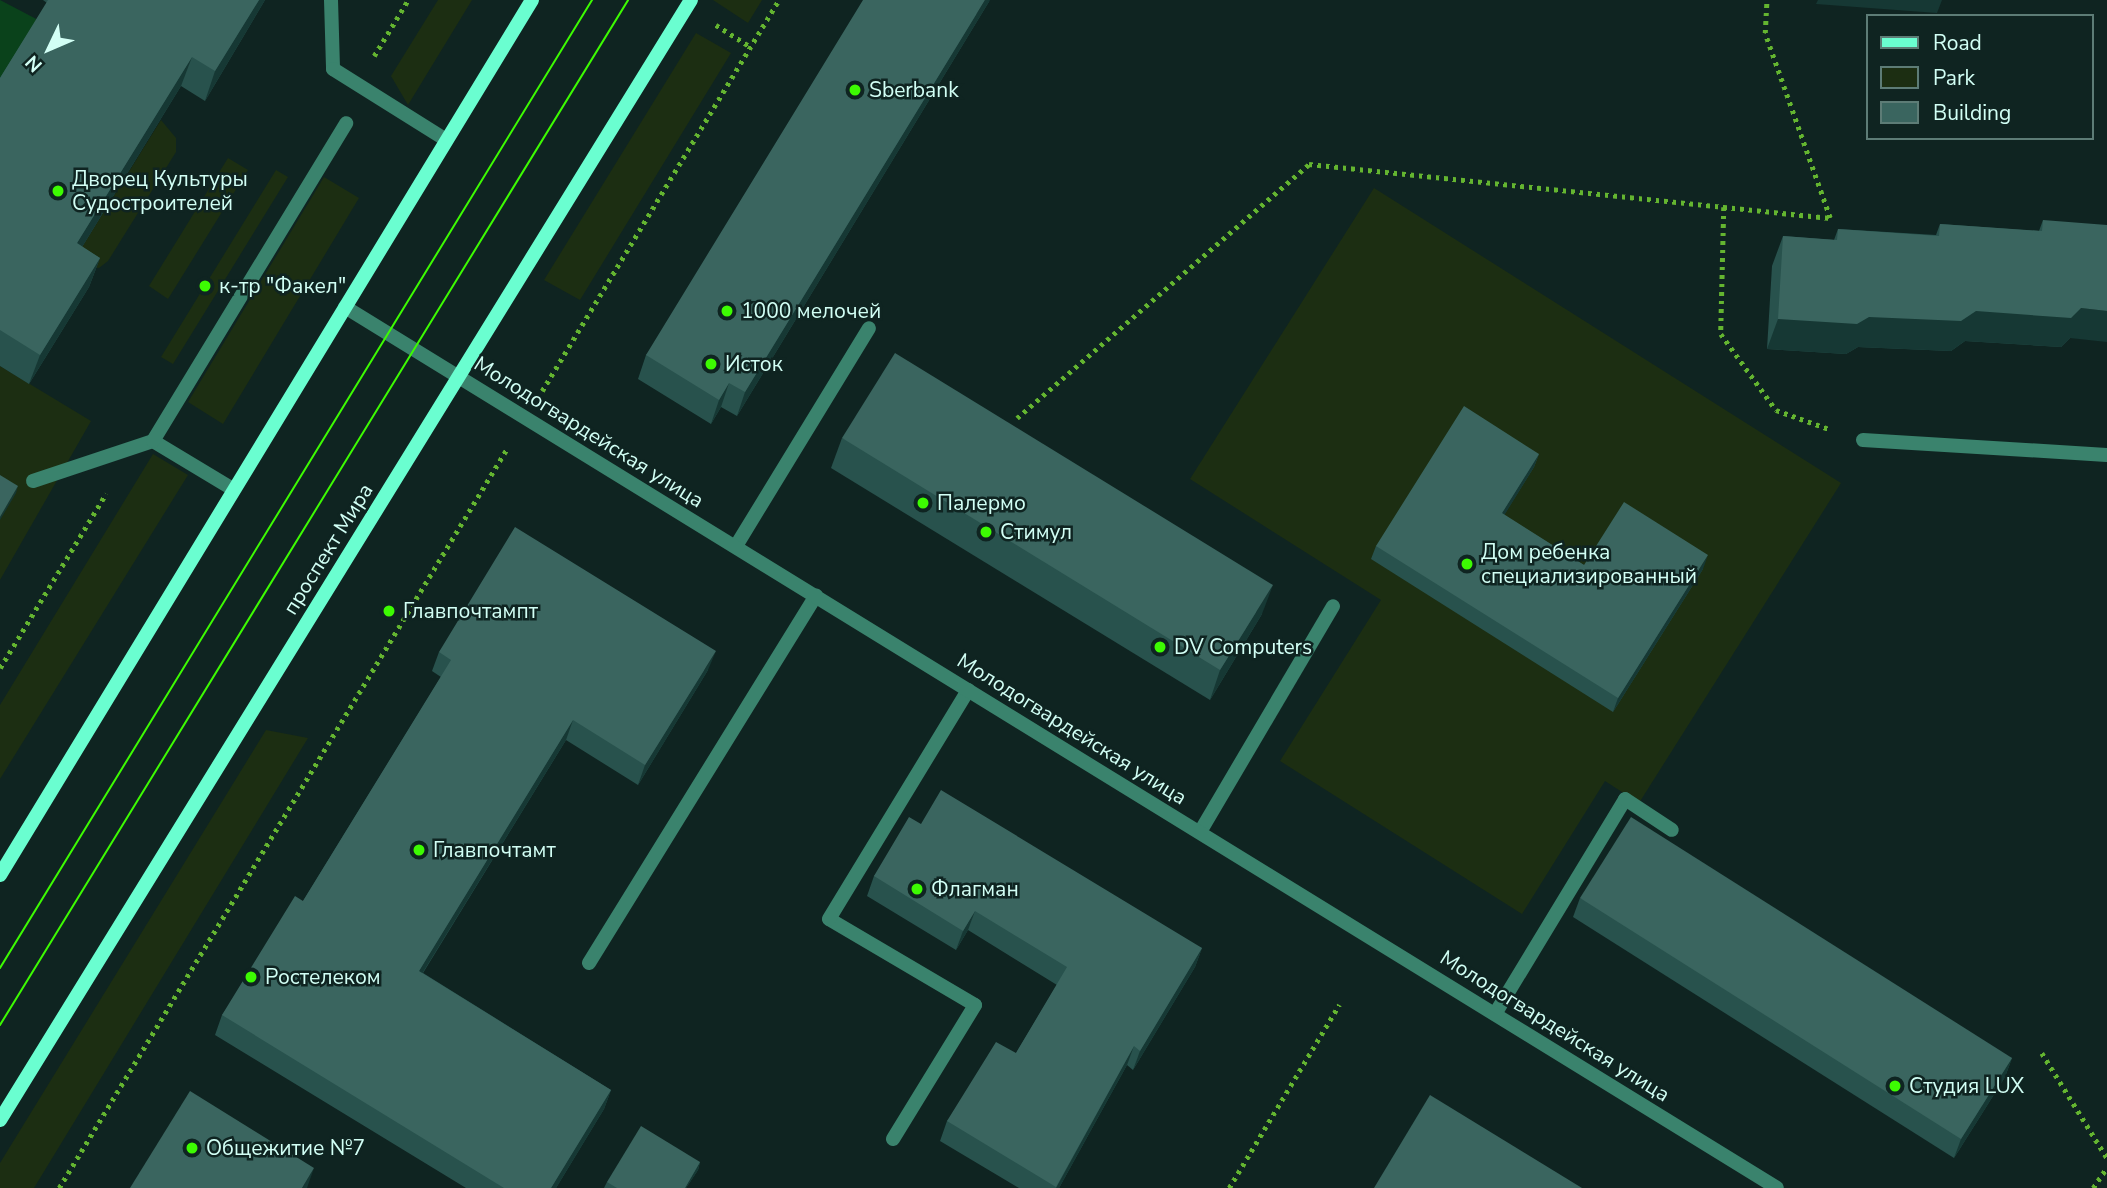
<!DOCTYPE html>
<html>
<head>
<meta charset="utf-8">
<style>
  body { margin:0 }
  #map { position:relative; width:2107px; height:1188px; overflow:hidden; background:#0f2421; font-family:"Nunito Sans",sans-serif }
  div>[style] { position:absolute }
  .green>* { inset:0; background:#1c2e12 }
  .water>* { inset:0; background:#0a421b }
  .path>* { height:4.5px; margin-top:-2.25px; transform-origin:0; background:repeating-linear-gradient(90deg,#64b530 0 3.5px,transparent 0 8.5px) }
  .lane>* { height:14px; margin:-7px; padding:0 7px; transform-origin:7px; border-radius:7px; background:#3a836d }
  .street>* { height:14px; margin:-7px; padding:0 7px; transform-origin:7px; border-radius:7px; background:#3a836d }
  .secondary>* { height:14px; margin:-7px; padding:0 7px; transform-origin:7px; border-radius:7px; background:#6afed0 }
  .tram>* { height:2px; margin:-1px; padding:0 1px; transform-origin:1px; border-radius:1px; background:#3dfb02 }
  .wall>* { inset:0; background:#28524d }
  .shaded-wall>* { inset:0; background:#163834 }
  .building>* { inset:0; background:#3a655f }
  .dots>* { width:19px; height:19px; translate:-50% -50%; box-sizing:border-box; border:4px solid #0f2421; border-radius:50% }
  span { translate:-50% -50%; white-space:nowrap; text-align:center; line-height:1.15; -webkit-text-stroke:5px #0f2421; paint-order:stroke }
  .poi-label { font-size:21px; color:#d2fff5 }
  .left { translate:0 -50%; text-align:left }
  .street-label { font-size:21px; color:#d2fff5 }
  .legend { position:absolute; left:1866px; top:14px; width:228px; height:126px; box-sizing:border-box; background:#0f2421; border:2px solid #5d7c76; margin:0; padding:9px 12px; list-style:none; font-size:21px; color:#d2fff5 }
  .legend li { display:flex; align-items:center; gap:14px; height:35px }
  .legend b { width:35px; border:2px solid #5d7c76 }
  .north { position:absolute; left:14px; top:14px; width:70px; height:70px; -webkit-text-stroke:5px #0f2421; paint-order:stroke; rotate:226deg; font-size:19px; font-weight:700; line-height:28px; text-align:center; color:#d2fff5 }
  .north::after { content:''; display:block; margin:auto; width:24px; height:32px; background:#d2fff5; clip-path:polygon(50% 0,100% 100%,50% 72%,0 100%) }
</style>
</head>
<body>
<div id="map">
  <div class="green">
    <div style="clip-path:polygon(438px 0,472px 0,408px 105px,391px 76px)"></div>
    <div style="clip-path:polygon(713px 0,762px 0,748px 23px)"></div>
    <div style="clip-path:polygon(696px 33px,731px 53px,580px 300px,544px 280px)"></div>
    <div style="clip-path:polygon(161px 120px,176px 138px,176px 152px,108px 261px,99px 268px,72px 263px)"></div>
    <div style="clip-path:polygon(228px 158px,248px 170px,168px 299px,149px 286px)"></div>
    <div style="clip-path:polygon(276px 170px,288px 177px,173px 364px,161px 357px)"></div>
    <div style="clip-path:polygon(324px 177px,359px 198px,223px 424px,188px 402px)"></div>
    <div style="clip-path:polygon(1374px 188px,1841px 483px,1639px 803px,1605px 781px,1522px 914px,1280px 761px,1381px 600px,1190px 479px)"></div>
    <div style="clip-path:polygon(0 366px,91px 421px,0 580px)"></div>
    <div style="clip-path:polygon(153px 454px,188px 475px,0 779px,0 705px)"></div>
    <div style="clip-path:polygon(266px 730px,308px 738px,34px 1188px,0 1188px,0 1163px)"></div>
  </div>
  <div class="water">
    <div style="clip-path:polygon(0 0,42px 22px,9px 77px,0 77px)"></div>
  </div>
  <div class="path">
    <div style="left:716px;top:25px;width:41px;rotate:32.2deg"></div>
    <div style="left:374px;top:56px;width:66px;rotate:-58.7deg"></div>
    <div style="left:1724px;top:207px;width:127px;rotate:91.4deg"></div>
    <div style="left:1721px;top:334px;width:94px;rotate:54.1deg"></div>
    <div style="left:1776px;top:410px;width:59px;rotate:19.7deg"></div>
    <div style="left:542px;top:391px;width:457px;rotate:-58.8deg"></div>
    <div style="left:1017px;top:418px;width:387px;rotate:-41deg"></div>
    <div style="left:1309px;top:164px;width:524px;rotate:5.92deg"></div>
    <div style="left:1830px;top:218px;width:196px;rotate:-109.4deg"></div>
    <div style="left:1765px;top:33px;width:33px;rotate:-87deg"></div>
    <div style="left:0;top:668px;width:204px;rotate:-58.7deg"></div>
    <div style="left:2042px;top:1053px;width:123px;rotate:58.2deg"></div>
    <div style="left:59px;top:1188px;width:866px;rotate:-58.79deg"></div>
    <div style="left:1229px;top:1188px;width:214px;rotate:-59deg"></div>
    <div style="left:2093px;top:1188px;width:25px;rotate:-56deg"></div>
  </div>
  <div class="lane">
    <div style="left:331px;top:0;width:69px;rotate:88.3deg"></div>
    <div style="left:333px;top:69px;width:133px;rotate:32.1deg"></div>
    <div style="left:1863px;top:440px;width:244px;rotate:3.5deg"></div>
    <div style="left:153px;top:441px;width:93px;rotate:31deg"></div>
    <div style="left:33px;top:481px;width:126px;rotate:-18.4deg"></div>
    <div style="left:153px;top:441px;width:372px;rotate:-58.7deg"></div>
    <div style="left:736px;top:546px;width:255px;rotate:-58.6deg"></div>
    <div style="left:1200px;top:832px;width:262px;rotate:-59.5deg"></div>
    <div style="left:589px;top:963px;width:432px;rotate:-58.3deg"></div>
    <div style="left:1495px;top:1014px;width:251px;rotate:-58.8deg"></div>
    <div style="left:1625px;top:799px;width:56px;rotate:33.4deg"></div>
    <div style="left:893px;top:1139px;width:157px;rotate:-58.5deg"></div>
    <div style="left:975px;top:1005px;width:169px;rotate:-149.5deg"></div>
    <div style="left:829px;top:919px;width:268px;rotate:-58.7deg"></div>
  </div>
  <div class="street">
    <div style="left:345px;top:307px;width:1681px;rotate:31.6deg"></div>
  </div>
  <div class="secondary">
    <div style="left:0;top:875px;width:1024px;rotate:-58.7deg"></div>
    <div style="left:0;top:1120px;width:1316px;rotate:-58.33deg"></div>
  </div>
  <div class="tram">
    <div style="left:0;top:968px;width:1135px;rotate:-58.55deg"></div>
    <div style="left:0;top:1025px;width:1202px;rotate:-58.5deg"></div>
  </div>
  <div class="wall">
    <div style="clip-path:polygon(43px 0,265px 0,205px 101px,181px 86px,82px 247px,100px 258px,89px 287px,29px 384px,0 366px,0 78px,47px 3px)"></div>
    <div style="clip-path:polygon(990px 0,737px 416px,721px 407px,711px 424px,638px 379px,646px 355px)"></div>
    <div style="clip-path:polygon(2043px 220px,2070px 338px,2061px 347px,1965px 341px,1951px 351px,1858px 347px,1846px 354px,1767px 349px,1772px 266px,1783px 236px,1834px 240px,1838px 229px,1936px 235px,1940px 224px,2039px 231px)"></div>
    <div style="clip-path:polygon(842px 438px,1262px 614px,1210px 700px,831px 468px)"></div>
    <div style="clip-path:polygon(1539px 454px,1534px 467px,1504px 515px,1584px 565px,1703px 569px,1613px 712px,1371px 559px,1376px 546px)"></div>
    <div style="clip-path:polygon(439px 652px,708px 670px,638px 785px,566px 740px,423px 973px,611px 1090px,604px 1109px,556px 1188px,466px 1188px,215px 1035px,222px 1015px,303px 901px,441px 677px,432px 671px)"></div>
    <div style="clip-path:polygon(921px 824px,1202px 948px,1195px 967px,1133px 1070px,1127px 1065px,1059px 1188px,1019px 1188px,940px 1141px,947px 1121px,1016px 1053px,1057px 985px,968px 930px,956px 950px,867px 896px,874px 876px)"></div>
    <div style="clip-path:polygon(1580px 898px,2012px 1058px,2005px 1077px,1954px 1158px,1573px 917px)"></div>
    <div style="clip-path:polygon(700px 1162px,698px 1170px,686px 1188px,604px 1188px,607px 1182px)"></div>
  </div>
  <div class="shaded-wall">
    <div style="clip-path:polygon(259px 0,265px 0,205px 101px,215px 71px)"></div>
    <div style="clip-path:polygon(985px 0,990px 0,737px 416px,745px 392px)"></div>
    <div style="clip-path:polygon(1818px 0,1942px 0,1937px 13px,1816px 4px)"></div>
    <div style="clip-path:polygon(192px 57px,181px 86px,66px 273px,77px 243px)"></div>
    <div style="clip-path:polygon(100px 258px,89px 287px,29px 384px,40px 355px)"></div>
    <div style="clip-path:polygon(2081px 308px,2107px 311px,2107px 342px,2070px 338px,2061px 347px,1965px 341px,1951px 351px,1858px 347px,1846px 354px,1767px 349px,1778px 319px,1869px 317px,1976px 311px)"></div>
    <div style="clip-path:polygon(729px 383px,721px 407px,711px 424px,719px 400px)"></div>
    <div style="clip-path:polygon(1539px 454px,1534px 467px,1497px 527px,1502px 513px)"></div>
    <div style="clip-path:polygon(18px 486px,16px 493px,0 520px,0 517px)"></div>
    <div style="clip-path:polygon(1708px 555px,1703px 569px,1613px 712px,1618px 698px)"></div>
    <div style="clip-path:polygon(1273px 585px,1262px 614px,1210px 700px,1220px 670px)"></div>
    <div style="clip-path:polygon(716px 651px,708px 670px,638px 785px,645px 765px)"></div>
    <div style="clip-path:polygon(573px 720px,566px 740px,412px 990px,419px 971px)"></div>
    <div style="clip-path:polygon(975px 911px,968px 930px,956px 950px,963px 931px)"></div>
    <div style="clip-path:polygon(1202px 948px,1195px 967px,1133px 1070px,1140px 1051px)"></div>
    <div style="clip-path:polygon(1134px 1046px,1127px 1065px,1059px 1188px,1056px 1188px)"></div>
    <div style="clip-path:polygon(2012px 1058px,2005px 1077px,1954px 1158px,1961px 1139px)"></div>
    <div style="clip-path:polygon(611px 1090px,604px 1109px,556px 1188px,551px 1188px)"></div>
    <div style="clip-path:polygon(700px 1162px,698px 1170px,686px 1188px,685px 1188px)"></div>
    <div style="clip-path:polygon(314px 1168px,307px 1188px,302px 1188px)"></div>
  </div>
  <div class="building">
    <div style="clip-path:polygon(48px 0,259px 0,215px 71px,192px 57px,77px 243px,100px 258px,40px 355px,0 330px,0 78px)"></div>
    <div style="clip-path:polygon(863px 0,985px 0,745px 392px,729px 383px,719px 400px,646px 355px)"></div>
    <div style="clip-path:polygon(2043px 220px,2107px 225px,2107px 311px,2081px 308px,2071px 318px,1976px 311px,1961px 321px,1869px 317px,1857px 324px,1778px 319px,1783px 236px,1837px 240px,1838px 229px,1939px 236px,1940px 224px,2042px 231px)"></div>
    <div style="clip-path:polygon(895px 353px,1273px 585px,1220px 670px,842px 438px)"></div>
    <div style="clip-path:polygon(1464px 406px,1539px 454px,1502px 513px,1584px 565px,1624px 502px,1708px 555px,1618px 698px,1376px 546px)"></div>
    <div style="clip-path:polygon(0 475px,18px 486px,0 517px)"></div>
    <div style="clip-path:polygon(515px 527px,716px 651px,645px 765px,573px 720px,419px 971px,611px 1090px,551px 1188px,504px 1188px,222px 1015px,295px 896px,303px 901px,451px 660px,439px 652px)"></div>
    <div style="clip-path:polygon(941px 790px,1202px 948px,1140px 1051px,1134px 1046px,1056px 1187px,947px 1121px,996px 1042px,1016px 1053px,1067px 967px,975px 911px,963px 931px,874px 876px,909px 817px,921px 824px)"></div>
    <div style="clip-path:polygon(1631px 817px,2012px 1058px,1961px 1139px,1580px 898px)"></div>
    <div style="clip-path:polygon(190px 1091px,314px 1168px,302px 1188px,130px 1188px)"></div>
    <div style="clip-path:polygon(1430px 1095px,1582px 1188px,1374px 1188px)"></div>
    <div style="clip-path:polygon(641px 1126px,700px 1162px,685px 1188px,617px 1188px,607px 1182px)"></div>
  </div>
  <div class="dots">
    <div style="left:855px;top:90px;background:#3dfb02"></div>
    <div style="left:58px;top:191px;background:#3dfb02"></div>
    <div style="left:205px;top:286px;background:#3dfb02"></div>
    <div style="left:727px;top:311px;background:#3dfb02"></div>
    <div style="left:711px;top:364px;background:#3dfb02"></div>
    <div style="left:923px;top:503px;background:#3dfb02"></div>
    <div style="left:986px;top:532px;background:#3dfb02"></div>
    <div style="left:1467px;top:564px;background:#3dfb02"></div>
    <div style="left:389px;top:611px;background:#3dfb02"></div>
    <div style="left:1160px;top:647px;background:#3dfb02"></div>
    <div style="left:419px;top:850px;background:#3dfb02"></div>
    <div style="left:917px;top:889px;background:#3dfb02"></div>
    <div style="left:251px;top:977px;background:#3dfb02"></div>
    <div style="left:1895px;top:1086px;background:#3dfb02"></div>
    <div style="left:192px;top:1148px;background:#3dfb02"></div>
  </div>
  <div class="poi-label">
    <span class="left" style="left:869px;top:90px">Sberbank</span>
    <span class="left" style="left:72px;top:191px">Дворец Культуры<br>Судостроителей</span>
    <span class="left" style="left:219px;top:286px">к-тр "Факел"</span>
    <span class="left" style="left:741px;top:311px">1000 мелочей</span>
    <span class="left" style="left:725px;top:364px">Исток</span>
    <span class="left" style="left:937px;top:503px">Палермо</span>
    <span class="left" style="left:1000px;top:532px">Стимул</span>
    <span class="left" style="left:1481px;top:564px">Дом ребенка<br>специализированный</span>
    <span class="left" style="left:403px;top:611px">Главпочтампт</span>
    <span class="left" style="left:1174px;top:647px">DV Computers</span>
    <span class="left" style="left:433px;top:850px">Главпочтамт</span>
    <span class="left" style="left:931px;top:889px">Флагман</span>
    <span class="left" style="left:265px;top:977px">Ростелеком</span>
    <span class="left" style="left:1909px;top:1086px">Студия LUX</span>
    <span class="left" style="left:206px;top:1148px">Общежитие №7</span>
  </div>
  <div class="street-label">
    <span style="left:589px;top:432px;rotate:32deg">Молодогвардейская улица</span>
    <span style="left:328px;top:549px;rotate:-58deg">проспект Мира</span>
    <span style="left:1072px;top:729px;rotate:32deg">Молодогвардейская улица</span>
    <span style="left:1555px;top:1026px;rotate:32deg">Молодогвардейская улица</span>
  </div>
  <ul class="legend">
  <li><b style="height:9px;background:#6afed0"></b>Road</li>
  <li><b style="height:19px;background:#1c2e12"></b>Park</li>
  <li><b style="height:19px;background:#3a655f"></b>Building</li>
  </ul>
  <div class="north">N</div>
</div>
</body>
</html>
